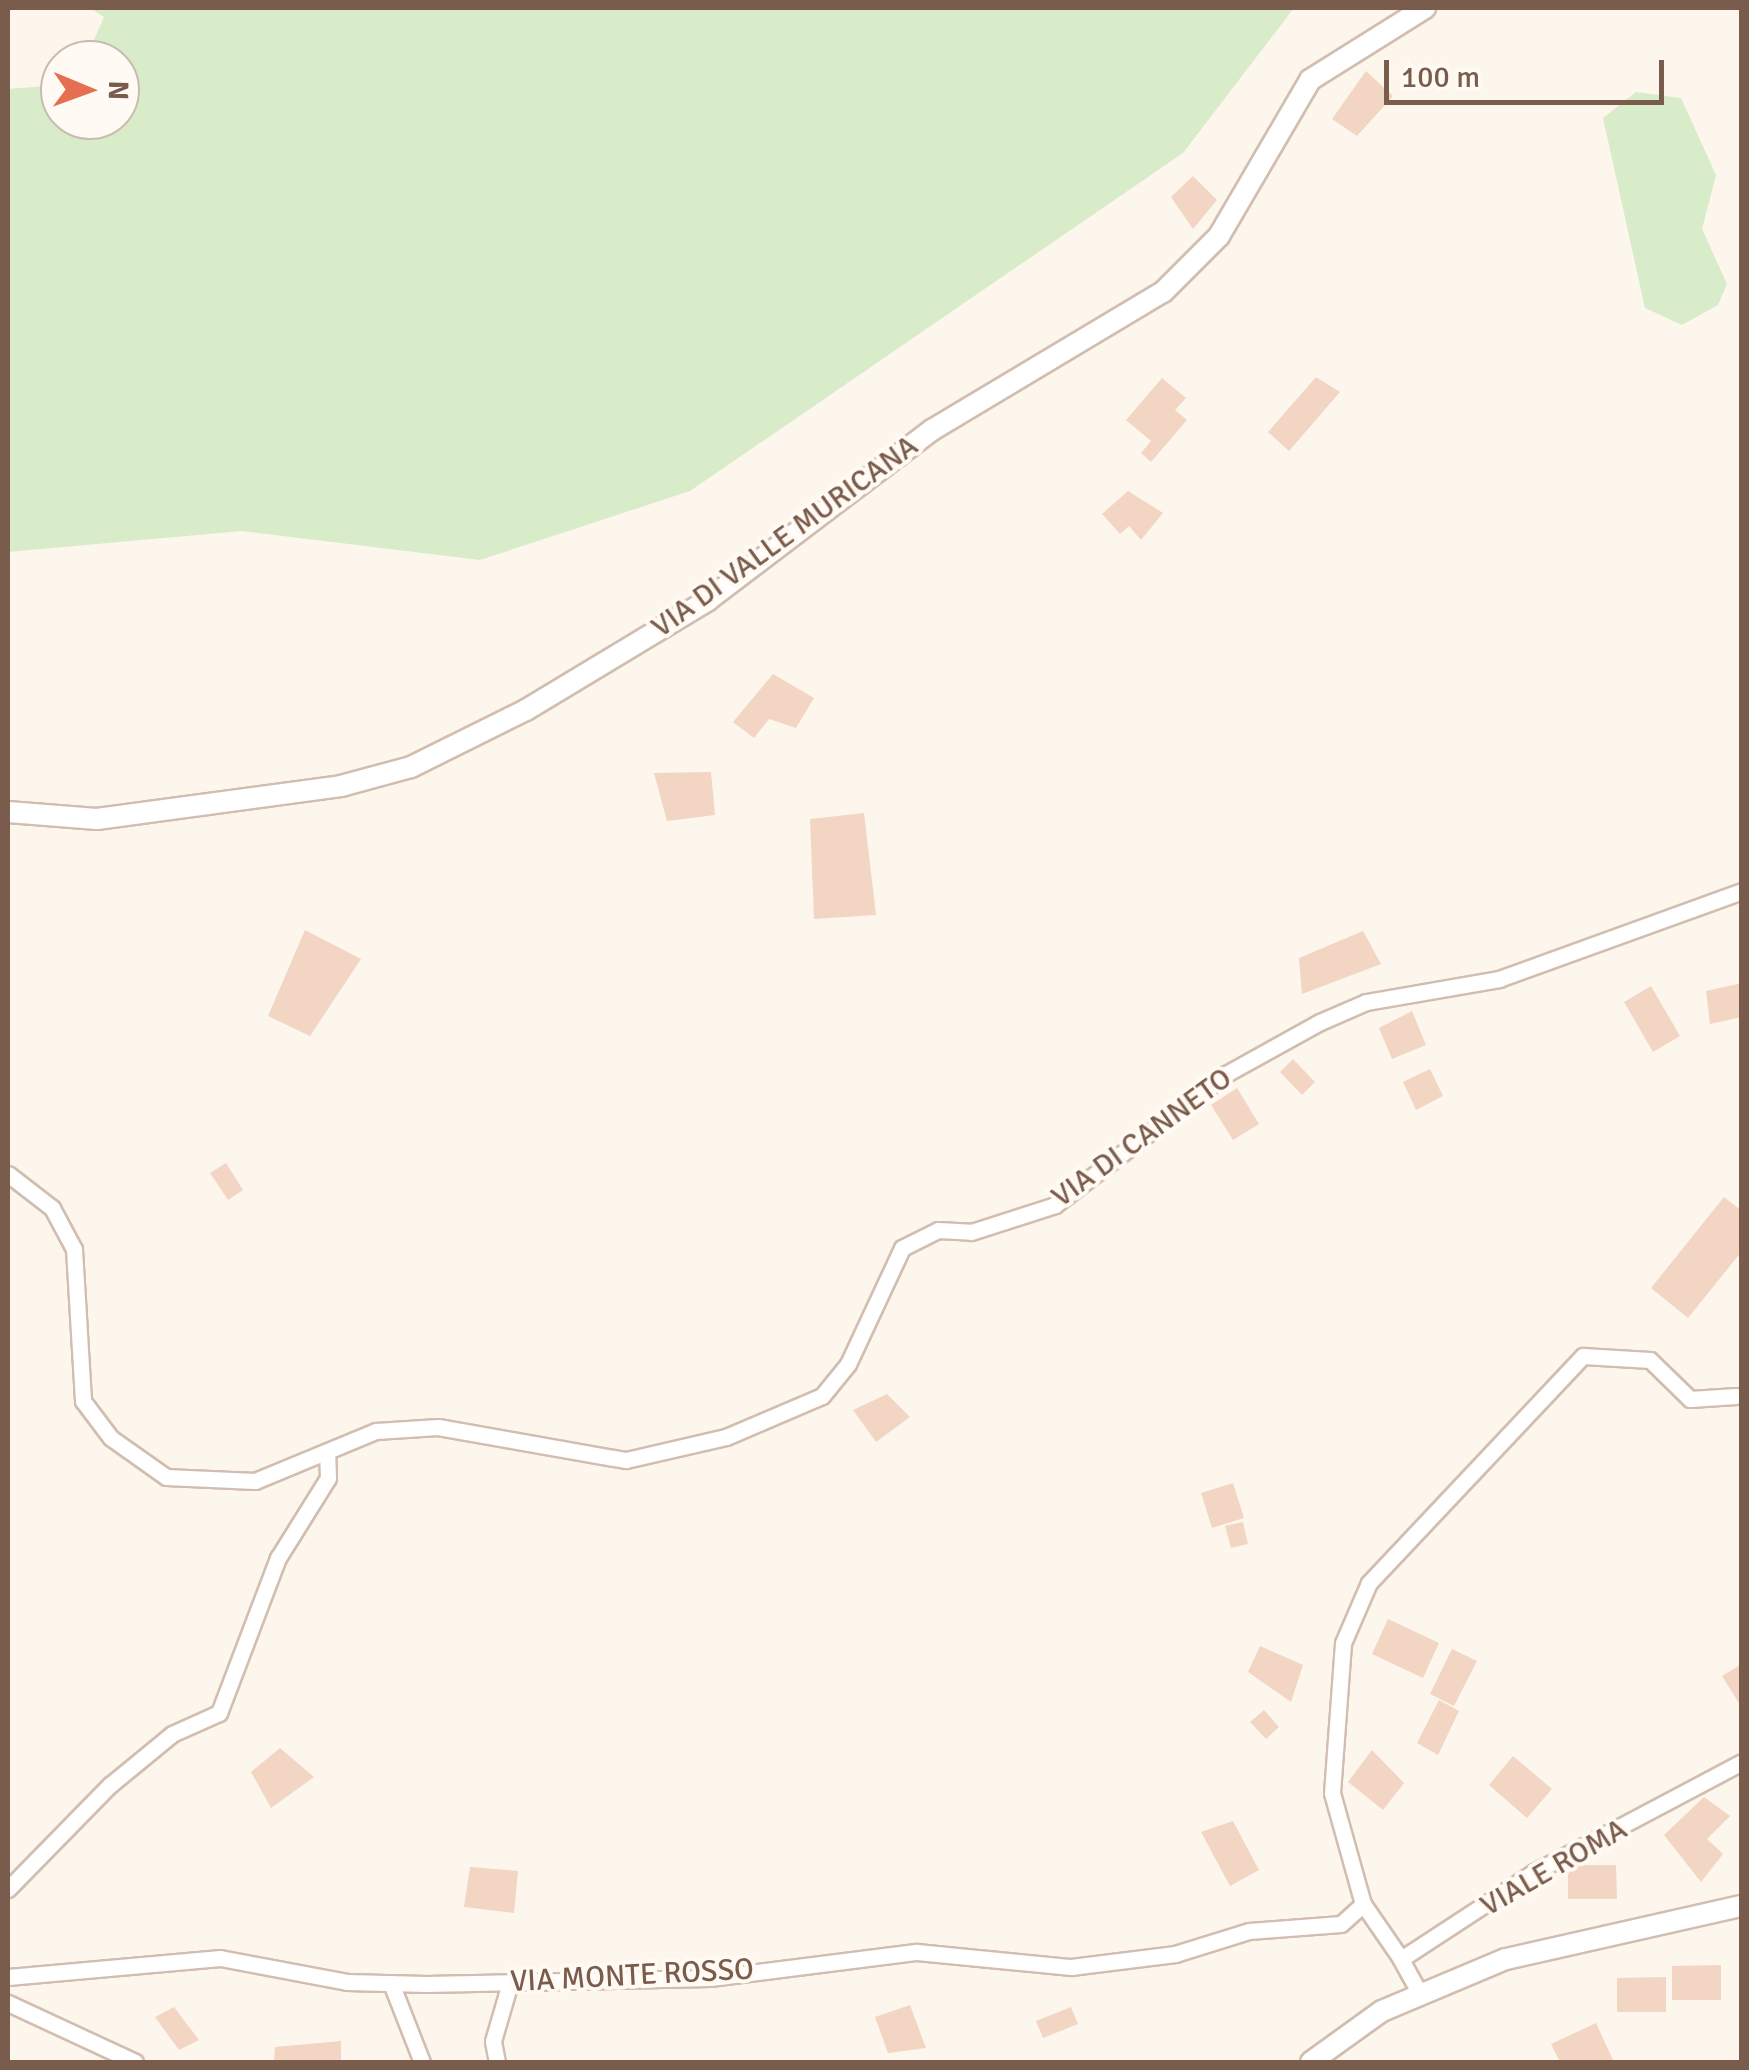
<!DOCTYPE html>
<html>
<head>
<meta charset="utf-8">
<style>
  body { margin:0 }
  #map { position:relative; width:1749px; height:2070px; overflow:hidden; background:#fdf6ec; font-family:Signika,sans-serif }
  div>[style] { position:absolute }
  .green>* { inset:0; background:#d8ecc9 }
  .building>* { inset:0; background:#f3d5c3 }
  .roads { filter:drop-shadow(2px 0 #d1beb0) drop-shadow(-2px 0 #d1beb0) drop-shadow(0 2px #d1beb0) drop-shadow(0 -2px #d1beb0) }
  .minor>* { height:15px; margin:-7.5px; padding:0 7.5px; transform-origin:7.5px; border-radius:7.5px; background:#fff }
  .tertiary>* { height:20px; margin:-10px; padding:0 10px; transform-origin:10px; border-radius:10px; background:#fff }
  span { translate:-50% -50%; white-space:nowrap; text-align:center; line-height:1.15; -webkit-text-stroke:8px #fffaf3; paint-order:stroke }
  .street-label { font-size:30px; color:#7a5c4d }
  .frame { position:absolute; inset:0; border:10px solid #7a5c4d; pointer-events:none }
  .north { position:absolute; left:40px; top:40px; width:100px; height:100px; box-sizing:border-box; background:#fffaf3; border:2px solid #cabbb1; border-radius:50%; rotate:91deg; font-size:28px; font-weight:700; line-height:40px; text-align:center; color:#7a5c4d }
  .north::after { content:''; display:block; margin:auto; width:35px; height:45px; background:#e76f51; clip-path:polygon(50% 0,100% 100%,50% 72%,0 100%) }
  .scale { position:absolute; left:1384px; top:60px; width:280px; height:45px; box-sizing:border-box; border:5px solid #7a5c4d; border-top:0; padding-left:12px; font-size:30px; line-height:35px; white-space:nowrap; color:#7a5c4d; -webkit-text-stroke:8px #fffaf3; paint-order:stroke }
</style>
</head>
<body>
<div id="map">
  <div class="green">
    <div style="clip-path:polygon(90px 8px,1294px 8px,1183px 153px,690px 491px,480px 560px,242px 531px,8px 552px,8px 89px,60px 85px,60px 120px,120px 120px,120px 60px,85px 60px,104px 17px)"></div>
    <div style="clip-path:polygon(1636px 92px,1681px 98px,1716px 175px,1702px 229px,1727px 284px,1718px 305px,1682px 325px,1645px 308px,1603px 118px)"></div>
  </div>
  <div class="building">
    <div style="clip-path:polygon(1366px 71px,1393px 96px,1357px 136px,1332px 119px)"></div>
    <div style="clip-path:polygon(1193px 176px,1217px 200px,1193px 229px,1171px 197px)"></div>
    <div style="clip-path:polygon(1316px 377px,1340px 392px,1289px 451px,1268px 432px)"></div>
    <div style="clip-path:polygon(1162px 378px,1186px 398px,1175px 410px,1187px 420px,1151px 462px,1141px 453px,1151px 441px,1126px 420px)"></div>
    <div style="clip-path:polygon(1128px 491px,1163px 513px,1141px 540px,1129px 526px,1120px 534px,1102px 514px)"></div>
    <div style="clip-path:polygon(773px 674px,814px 698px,796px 728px,769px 719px,754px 738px,733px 722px)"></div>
    <div style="clip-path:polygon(711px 772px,715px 815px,667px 821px,654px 773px)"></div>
    <div style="clip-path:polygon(864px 813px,876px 915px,814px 919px,810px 819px)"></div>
    <div style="clip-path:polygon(305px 930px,361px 959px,310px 1036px,268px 1016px)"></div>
    <div style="clip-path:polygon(1363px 931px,1381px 964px,1302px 994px,1299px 958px)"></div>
    <div style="clip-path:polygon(1742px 983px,1742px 1017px,1710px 1024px,1706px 991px)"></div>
    <div style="clip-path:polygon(1651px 986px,1680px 1036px,1653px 1052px,1624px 1002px)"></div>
    <div style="clip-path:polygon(1412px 1011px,1426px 1045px,1392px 1059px,1379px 1028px)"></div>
    <div style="clip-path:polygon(1293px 1059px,1315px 1082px,1302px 1095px,1280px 1072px)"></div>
    <div style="clip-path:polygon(1430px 1069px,1443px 1096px,1416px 1110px,1403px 1082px)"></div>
    <div style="clip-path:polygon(1237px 1088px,1259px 1124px,1233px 1140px,1211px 1105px)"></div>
    <div style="clip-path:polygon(226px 1163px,243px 1190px,228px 1200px,210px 1173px)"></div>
    <div style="clip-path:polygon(1724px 1197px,1742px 1211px,1742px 1251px,1688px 1318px,1651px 1288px)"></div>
    <div style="clip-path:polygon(887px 1394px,910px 1417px,876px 1442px,853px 1410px)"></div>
    <div style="clip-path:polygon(1233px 1483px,1244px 1518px,1212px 1528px,1201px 1493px)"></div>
    <div style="clip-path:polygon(1243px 1522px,1248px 1544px,1231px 1548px,1225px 1526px)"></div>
    <div style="clip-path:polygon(1388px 1619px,1439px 1643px,1423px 1678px,1372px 1654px)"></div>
    <div style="clip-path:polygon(1260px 1646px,1303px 1665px,1291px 1702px,1248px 1672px)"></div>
    <div style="clip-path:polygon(1452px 1649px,1477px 1661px,1454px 1706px,1430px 1694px)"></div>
    <div style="clip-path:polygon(1742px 1664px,1742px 1708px,1722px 1676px)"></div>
    <div style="clip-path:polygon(1439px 1700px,1459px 1711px,1438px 1755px,1417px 1743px)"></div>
    <div style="clip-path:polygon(1264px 1710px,1279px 1727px,1266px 1739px,1250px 1722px)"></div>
    <div style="clip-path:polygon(280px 1748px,314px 1777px,271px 1808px,251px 1772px)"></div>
    <div style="clip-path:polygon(1372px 1750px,1404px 1783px,1383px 1810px,1348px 1782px)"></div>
    <div style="clip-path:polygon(1513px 1756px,1552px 1789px,1527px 1818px,1489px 1785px)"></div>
    <div style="clip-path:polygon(1704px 1797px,1730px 1816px,1707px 1839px,1723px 1854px,1701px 1882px,1664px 1835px)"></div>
    <div style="clip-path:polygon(1233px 1821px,1259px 1870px,1230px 1886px,1201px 1832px)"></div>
    <div style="clip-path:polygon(1568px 1865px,1616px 1865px,1617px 1899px,1568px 1899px)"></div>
    <div style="clip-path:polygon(470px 1867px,518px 1871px,514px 1913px,464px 1907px)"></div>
    <div style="clip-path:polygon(1721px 1965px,1721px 2000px,1672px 2000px,1672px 1966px)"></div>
    <div style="clip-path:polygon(1666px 1977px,1666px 2012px,1617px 2012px,1617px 1978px)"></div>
    <div style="clip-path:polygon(910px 2005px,926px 2048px,888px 2053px,875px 2017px)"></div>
    <div style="clip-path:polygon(174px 2007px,199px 2040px,179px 2050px,155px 2017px)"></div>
    <div style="clip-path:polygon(1071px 2007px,1078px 2024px,1043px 2038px,1036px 2021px)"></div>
    <div style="clip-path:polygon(1596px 2023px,1613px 2060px,1560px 2062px,1551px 2044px)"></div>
    <div style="clip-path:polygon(341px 2041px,341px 2062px,274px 2062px,275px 2047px)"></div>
  </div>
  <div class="roads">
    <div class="minor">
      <div style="left:8px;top:1174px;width:56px;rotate:37.7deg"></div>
      <div style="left:52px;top:1208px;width:47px;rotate:61.8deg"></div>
      <div style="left:74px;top:1249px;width:152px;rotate:86.6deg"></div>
      <div style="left:83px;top:1401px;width:46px;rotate:52.9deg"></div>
      <div style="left:111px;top:1438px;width:67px;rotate:35.3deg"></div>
      <div style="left:166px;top:1477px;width:89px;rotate:2.6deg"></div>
      <div style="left:255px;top:1481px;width:131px;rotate:-22.5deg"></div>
      <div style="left:376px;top:1431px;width:62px;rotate:-3.7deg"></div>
      <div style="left:438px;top:1427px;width:191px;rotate:10deg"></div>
      <div style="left:626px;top:1460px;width:103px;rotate:-13deg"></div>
      <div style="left:726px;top:1437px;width:104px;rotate:-23.1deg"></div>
      <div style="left:822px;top:1396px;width:41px;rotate:-50.9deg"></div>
      <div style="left:848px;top:1364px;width:128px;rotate:-65deg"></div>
      <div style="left:902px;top:1248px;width:40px;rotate:-26.6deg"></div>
      <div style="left:938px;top:1230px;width:33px;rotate:3deg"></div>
      <div style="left:971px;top:1232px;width:88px;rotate:-17.8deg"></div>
      <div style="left:1055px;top:1205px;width:215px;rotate:-37.5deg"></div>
      <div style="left:1226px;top:1074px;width:107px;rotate:-29deg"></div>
      <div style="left:1320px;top:1022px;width:50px;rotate:-23.5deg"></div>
      <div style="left:1366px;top:1002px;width:135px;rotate:-9.8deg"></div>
      <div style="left:1499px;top:979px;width:258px;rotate:-19.9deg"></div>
      <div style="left:8px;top:1889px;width:146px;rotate:-45.6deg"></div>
      <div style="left:110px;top:1785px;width:80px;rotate:-39.4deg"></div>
      <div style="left:172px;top:1734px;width:51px;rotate:-24.1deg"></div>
      <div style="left:219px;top:1713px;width:166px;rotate:-69.2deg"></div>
      <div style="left:278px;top:1558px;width:94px;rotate:-58deg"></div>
      <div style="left:328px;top:1478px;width:24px;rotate:-92deg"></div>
      <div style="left:1401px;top:1959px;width:67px;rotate:-124.6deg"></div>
      <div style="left:1363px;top:1904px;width:115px;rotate:-105.6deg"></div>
      <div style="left:1332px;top:1793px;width:150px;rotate:-85.8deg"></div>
      <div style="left:1343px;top:1643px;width:65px;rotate:-66.6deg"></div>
      <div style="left:1369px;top:1583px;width:312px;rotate:-46.7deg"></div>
      <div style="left:1583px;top:1356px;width:67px;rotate:3.4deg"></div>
      <div style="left:1650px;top:1360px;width:56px;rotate:44.3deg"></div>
      <div style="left:1690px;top:1399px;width:46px;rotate:-3.7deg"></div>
      <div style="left:8px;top:1977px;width:213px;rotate:-5.1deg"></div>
      <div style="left:220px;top:1958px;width:129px;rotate:10.7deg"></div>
      <div style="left:347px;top:1982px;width:79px;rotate:1.5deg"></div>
      <div style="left:426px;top:1984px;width:284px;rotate:-1.2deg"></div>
      <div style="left:710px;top:1978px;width:209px;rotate:-7.2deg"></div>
      <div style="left:917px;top:1952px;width:155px;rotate:5.6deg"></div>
      <div style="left:1071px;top:1967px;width:105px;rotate:-7.1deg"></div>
      <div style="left:1175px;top:1954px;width:77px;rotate:-17.3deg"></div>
      <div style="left:1249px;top:1931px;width:92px;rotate:-4.4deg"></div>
      <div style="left:1341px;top:1924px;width:30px;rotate:-42deg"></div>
      <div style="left:391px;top:1983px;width:85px;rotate:68.6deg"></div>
      <div style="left:1419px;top:1992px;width:38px;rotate:-119deg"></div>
      <div style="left:1401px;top:1959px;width:159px;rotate:-33.2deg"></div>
      <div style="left:1534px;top:1872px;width:235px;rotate:-27.9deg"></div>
      <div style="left:8px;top:2003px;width:140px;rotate:24.9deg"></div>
      <div style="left:497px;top:2062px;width:21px;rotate:-101deg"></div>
      <div style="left:493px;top:2041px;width:60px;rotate:-73.7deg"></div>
    </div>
    <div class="tertiary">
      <div style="left:8px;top:812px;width:89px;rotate:4.5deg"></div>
      <div style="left:97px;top:819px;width:246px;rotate:-7.7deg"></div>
      <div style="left:341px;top:786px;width:73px;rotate:-15.2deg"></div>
      <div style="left:411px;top:767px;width:128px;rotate:-26.4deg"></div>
      <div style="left:526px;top:710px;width:213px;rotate:-31.1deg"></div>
      <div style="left:708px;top:600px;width:281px;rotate:-37.2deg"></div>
      <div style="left:932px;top:430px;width:269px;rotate:-30.9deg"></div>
      <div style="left:1163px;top:292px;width:79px;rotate:-45deg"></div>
      <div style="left:1219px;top:236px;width:181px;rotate:-59.7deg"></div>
      <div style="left:1310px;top:80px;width:136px;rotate:-32.1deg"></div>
      <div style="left:1311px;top:2062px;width:87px;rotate:-35.7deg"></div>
      <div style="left:1382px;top:2011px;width:134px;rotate:-22.8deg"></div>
      <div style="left:1506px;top:1959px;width:242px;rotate:-12.7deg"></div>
    </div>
  </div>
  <div class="street-label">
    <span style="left:785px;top:537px;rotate:-36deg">VIA DI VALLE MURICANA</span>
    <span style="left:1142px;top:1138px;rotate:-36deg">VIA DI CANNETO</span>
    <span style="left:1554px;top:1868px;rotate:-30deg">VIALE ROMA</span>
    <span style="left:632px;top:1976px;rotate:-3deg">VIA MONTE ROSSO</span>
  </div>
  <div class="frame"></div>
  <div class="north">N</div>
  <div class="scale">100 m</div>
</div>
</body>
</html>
